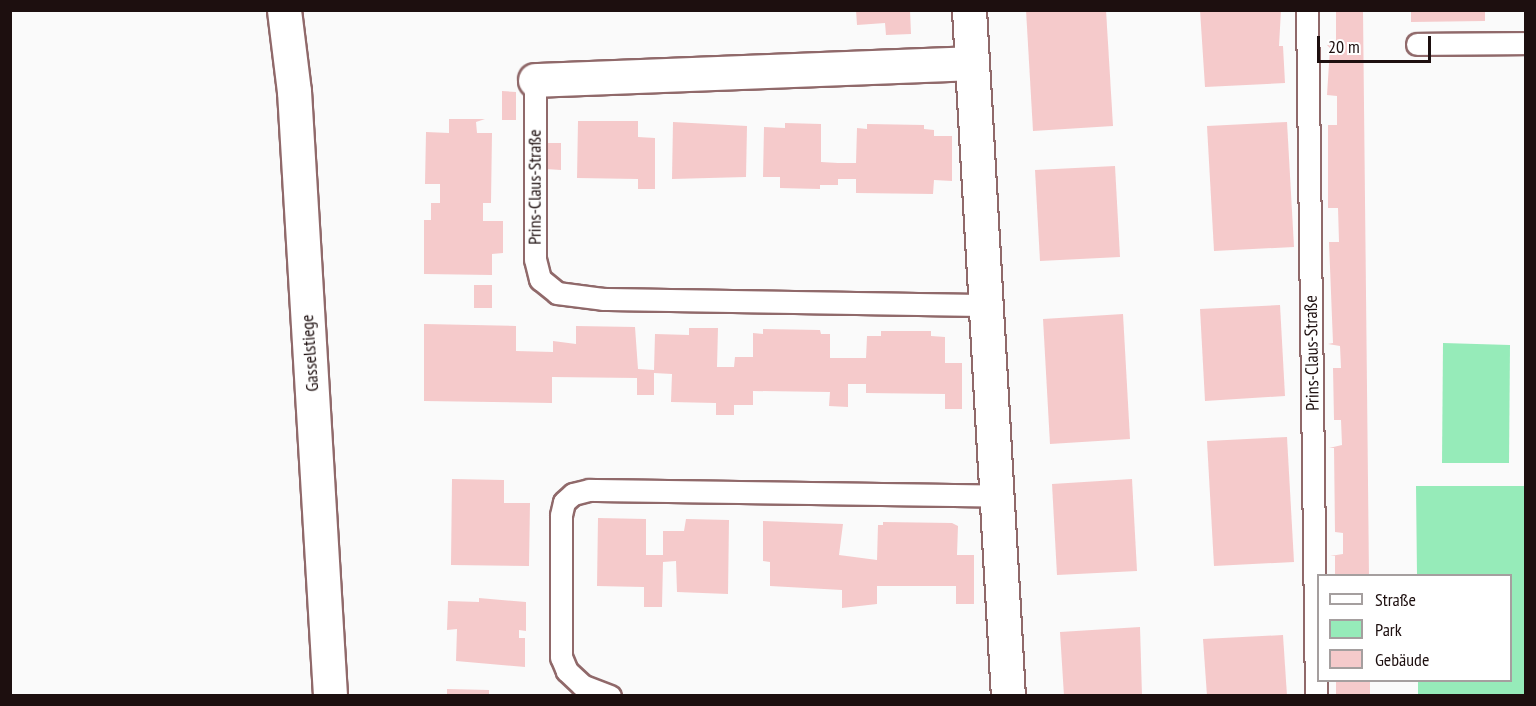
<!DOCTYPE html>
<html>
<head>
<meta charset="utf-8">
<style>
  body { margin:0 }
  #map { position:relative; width:1536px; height:706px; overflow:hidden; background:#fafafa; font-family:"PT Sans Narrow",sans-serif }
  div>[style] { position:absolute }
  .green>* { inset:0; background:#96ebb9 }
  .building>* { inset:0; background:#f5cacb }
  .roads { filter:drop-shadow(2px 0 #90696a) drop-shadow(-2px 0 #90696a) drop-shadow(0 2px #90696a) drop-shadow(0 -2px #90696a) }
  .service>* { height:21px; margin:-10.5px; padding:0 10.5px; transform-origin:10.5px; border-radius:10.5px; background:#fff }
  .minor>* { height:33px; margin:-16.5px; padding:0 16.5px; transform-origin:16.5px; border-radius:16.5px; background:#fff }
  span { translate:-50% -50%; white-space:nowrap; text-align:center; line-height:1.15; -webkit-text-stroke:4.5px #fff; paint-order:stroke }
  .street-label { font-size:18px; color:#1d0f0f }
  .frame { position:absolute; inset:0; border:12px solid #1d0f0f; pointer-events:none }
  .legend { position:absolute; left:1317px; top:574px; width:195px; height:108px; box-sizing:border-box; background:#fff; border:2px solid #a59f9f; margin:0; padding:8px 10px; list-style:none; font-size:18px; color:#1d0f0f }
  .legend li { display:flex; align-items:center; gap:12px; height:30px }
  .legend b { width:30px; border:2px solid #a59f9f }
  .scale { position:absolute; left:1317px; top:36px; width:114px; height:27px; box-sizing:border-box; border:3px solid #1d0f0f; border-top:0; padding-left:8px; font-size:18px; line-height:21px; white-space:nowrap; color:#1d0f0f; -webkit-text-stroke:4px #fff; paint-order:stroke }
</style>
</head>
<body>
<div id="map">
  <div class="green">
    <div style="clip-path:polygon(1443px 343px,1510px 345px,1509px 463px,1442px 463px)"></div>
    <div style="clip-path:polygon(1416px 486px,1525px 486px,1525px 695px,1418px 695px,1418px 681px,1510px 680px,1510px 576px,1417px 575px)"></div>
  </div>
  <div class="building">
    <div style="clip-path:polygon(856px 10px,910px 10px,911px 34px,886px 35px,885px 23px,857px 25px)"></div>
    <div style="clip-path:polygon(1026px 10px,1106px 10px,1113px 126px,1033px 131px)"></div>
    <div style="clip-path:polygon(1200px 10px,1281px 10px,1279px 46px,1283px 46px,1285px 83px,1205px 87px)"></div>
    <div style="clip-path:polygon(1336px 10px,1363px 10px,1369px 576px,1335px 576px,1335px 556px,1330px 556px,1343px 554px,1343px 533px,1335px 532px,1334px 448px,1329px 448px,1342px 445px,1341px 420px,1334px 420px,1333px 368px,1341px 368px,1340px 346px,1328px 344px,1333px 343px,1329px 242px,1339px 242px,1338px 208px,1328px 208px,1328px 125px,1337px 125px,1337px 96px,1327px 95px,1330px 48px,1327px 45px,1336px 45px)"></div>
    <div style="clip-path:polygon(1411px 10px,1485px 10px,1485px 21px,1411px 22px)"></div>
    <div style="clip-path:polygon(502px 91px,516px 92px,516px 120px,502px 120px)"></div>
    <div style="clip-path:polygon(449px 119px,485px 119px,476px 122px,477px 133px,492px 133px,491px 203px,483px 203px,483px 221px,503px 221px,503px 253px,492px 254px,492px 275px,424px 274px,424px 220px,431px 220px,431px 203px,440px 203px,440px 184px,425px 184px,426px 132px,449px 133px)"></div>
    <div style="clip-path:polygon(578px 121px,638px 121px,638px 137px,655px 138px,655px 189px,638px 189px,638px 179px,577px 178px)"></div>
    <div style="clip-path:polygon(673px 122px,747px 126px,746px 177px,672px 179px)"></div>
    <div style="clip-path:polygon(1287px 122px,1294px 247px,1214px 251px,1207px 126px)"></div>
    <div style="clip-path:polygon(785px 123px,821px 124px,821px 162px,838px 163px,856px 163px,857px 128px,867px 129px,867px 124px,924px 125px,924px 129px,934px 130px,934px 136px,952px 136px,952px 181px,934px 180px,933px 194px,856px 193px,856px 179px,838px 179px,838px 185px,820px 185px,820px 189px,780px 188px,780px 177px,763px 177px,764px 127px,785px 128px)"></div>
    <div style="clip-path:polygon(547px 143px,561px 143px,561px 170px,546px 169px)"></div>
    <div style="clip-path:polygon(1115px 166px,1120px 257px,1040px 261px,1035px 170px)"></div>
    <div style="clip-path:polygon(474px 285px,492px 285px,492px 308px,474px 308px)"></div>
    <div style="clip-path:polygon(1280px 305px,1285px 396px,1205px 401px,1200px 309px)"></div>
    <div style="clip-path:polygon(1123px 314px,1130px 439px,1050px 444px,1043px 319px)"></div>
    <div style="clip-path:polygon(424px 324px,516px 326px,516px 351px,553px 352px,553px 341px,576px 344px,576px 326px,635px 327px,638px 369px,654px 370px,655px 334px,689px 335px,689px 328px,718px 328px,717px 367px,734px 367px,735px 357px,753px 357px,753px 333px,763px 334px,763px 329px,820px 330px,821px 334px,830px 334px,830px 358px,866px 358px,867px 336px,881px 336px,881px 331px,931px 331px,931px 336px,945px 337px,945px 363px,962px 363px,962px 409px,945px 409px,945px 394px,866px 393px,866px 384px,848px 384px,848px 407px,829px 406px,830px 392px,753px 391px,753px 405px,734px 405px,734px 415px,716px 415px,716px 403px,671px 402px,672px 374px,654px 373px,654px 395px,637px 395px,637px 378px,552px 377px,552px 403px,424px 401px)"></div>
    <div style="clip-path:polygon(1287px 437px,1294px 562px,1214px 566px,1207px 441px)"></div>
    <div style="clip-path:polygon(452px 479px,504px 480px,504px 503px,530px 503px,529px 566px,451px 565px)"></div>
    <div style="clip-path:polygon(1132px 479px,1137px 571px,1057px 575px,1052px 484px)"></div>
    <div style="clip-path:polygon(598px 518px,646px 519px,646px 555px,663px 555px,663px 531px,684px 531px,686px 519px,729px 520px,728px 594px,677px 592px,676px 561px,663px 562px,662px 607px,644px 607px,644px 587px,597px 586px)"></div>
    <div style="clip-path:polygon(763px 521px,843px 524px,839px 555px,877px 560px,878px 525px,883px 525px,883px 522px,952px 523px,958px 526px,957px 555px,974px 555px,974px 604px,956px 604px,956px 586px,877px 586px,877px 604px,842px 608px,842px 590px,770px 586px,770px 562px,763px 561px)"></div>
    <div style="clip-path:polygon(479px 598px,526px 602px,526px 631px,519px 630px,519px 638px,525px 638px,525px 667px,456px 661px,457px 629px,447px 630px,448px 601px,479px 602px)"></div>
    <div style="clip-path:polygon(1140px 627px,1142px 696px,1064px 696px,1060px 632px)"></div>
    <div style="clip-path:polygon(1283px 635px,1287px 696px,1207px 696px,1203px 639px)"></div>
    <div style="clip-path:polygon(1336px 681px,1370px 681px,1370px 696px,1336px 696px)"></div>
    <div style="clip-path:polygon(447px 689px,489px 690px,489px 696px,447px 696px)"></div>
  </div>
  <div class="roads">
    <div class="service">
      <div style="left:1307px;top:10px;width:686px;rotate:89.25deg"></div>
      <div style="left:1417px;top:44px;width:109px;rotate:-0.5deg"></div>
      <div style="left:535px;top:80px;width:179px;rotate:90deg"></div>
      <div style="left:535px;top:259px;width:21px;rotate:76deg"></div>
      <div style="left:540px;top:279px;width:22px;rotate:39deg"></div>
      <div style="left:557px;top:293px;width:46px;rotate:7.4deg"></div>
      <div style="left:603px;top:299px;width:382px;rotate:0.9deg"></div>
      <div style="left:610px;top:696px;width:30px;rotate:-159deg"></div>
      <div style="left:582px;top:685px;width:21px;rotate:-137deg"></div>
      <div style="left:567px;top:671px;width:15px;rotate:-113deg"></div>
      <div style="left:561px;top:657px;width:142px;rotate:-90deg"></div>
      <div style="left:561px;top:515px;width:13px;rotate:-77deg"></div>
      <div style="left:564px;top:502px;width:12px;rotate:-42deg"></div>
      <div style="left:573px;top:494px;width:16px;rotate:-14deg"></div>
      <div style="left:589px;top:490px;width:407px;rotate:0.8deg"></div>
    </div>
    <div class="minor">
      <div style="left:284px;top:10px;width:82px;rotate:83deg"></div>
      <div style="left:294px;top:91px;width:606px;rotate:86.59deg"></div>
      <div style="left:969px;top:10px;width:687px;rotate:86.75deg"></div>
      <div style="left:535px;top:80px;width:437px;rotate:-2.2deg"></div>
    </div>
  </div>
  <div class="street-label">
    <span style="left:535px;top:187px;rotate:-90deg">Prins-Claus-Straße</span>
    <span style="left:310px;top:353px;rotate:-94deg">Gasselstiege</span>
    <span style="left:1312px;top:353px;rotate:-91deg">Prins-Claus-Straße</span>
  </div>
  <div class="frame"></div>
  <ul class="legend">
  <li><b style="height:8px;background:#fff"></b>Straße</li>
  <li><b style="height:16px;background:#96ebb9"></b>Park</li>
  <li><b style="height:16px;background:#f5cacb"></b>Gebäude</li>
  </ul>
  <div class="scale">20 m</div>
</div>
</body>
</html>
